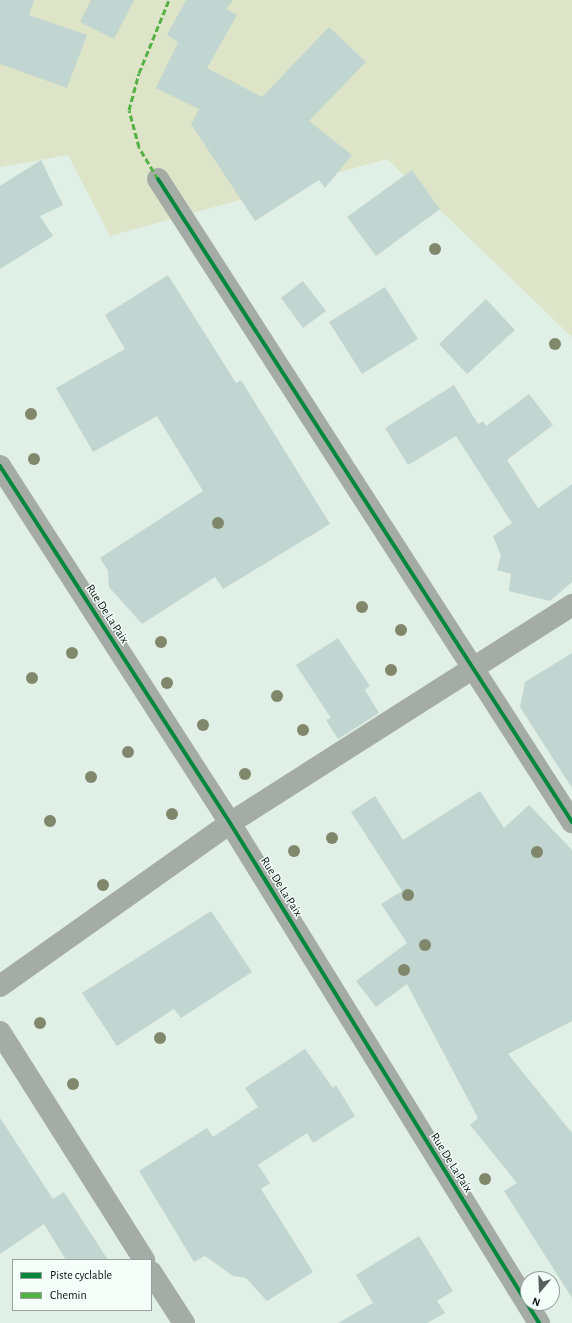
<!DOCTYPE html>
<html>
<head>
<meta charset="utf-8">
<style>
  body { margin:0 }
  #map { position:relative; width:572px; height:1323px; overflow:hidden; background:#e0f0e6; font-family:"Alegreya Sans",sans-serif }
  div>[style] { position:absolute }
  .green>* { inset:0; background:#dee4c7 }
  .building>* { inset:0; background:#c1d6d0 }
  .minor>* { height:22px; margin:-11px; padding:0 11px; transform-origin:11px; border-radius:11px; background:#a5aca5 }
  .quiet>* { height:3px; margin-top:-1.5px; transform-origin:0; background:repeating-linear-gradient(90deg,#54b144 0 6px,transparent 0 9px) }
  .cycleway>* { height:4px; margin:-2px; padding:0 2px; transform-origin:2px; border-radius:2px; background:#00873e }
  .trees>* { width:12px; height:12px; margin:-6px; border-radius:50%; background:#81876a }
  span { translate:-50% -50%; white-space:nowrap; text-align:center; line-height:1.15; -webkit-text-stroke:3px #f3fff8; paint-order:stroke }
  .street-label { font-size:12px; color:#0a140f }
  .legend { position:absolute; left:12px; top:1259px; width:140px; height:52px; box-sizing:border-box; background:#f3fff8; border:1px solid #96a19b; margin:0; padding:5px 7px; list-style:none; font-size:12px; color:#0a140f }
  .legend li { display:flex; align-items:center; gap:8px; height:20px }
  .legend b { width:20px; border:1px solid #96a19b }
  .north { position:absolute; left:520px; top:1271px; width:40px; height:40px; box-sizing:border-box; background:#f3fff8; border:1px solid #96a19b; border-radius:50%; rotate:199deg; font-size:11px; font-weight:700; line-height:16px; text-align:center; color:#0a140f }
  .north::after { content:''; display:block; margin:auto; width:14px; height:18px; background:#55615a; clip-path:polygon(50% 0,100% 100%,50% 72%,0 100%) }
</style>
</head>
<body>
<div id="map">
  <div class="green">
    <div style="clip-path:polygon(0 0,572px 0,572px 337px,387px 159px,110px 236px,68px 155px,0 167px)"></div>
  </div>
  <div class="building">
    <div style="clip-path:polygon(0 0,34px 0,29px 15px,87px 35px,67px 88px,0 64px)"></div>
    <div style="clip-path:polygon(91px 0,134px 0,114px 39px,80px 22px)"></div>
    <div style="clip-path:polygon(186px 0,233px 0,226px 9px,237px 15px,207px 68px,262px 97px,329px 27px,366px 62px,309px 121px,352px 155px,325px 188px,319px 180px,255px 221px,191px 124px,199px 109px,156px 88px,178px 42px,167px 35px)"></div>
    <div style="clip-path:polygon(41px 160px,63px 205px,40px 216px,53px 236px,0 269px,0 186px)"></div>
    <div style="clip-path:polygon(412px 170px,440px 209px,376px 256px,347px 217px)"></div>
    <div style="clip-path:polygon(168px 275px,236px 383px,241px 380px,330px 524px,223px 589px,215px 577px,142px 624px,109px 587px,108px 571px,100px 558px,203px 491px,157px 416px,93px 452px,56px 388px,125px 349px,105px 315px)"></div>
    <div style="clip-path:polygon(303px 281px,326px 311px,303px 328px,281px 298px)"></div>
    <div style="clip-path:polygon(385px 287px,418px 339px,362px 374px,329px 322px)"></div>
    <div style="clip-path:polygon(486px 299px,515px 330px,467px 374px,439px 344px)"></div>
    <div style="clip-path:polygon(454px 385px,478px 424px,483px 421px,486px 426px,529px 394px,553px 425px,507px 460px,538px 508px,572px 484px,572px 582px,550px 601px,509px 591px,511px 574px,497px 570px,501px 556px,493px 536px,512px 523px,456px 436px,408px 465px,385px 428px)"></div>
    <div style="clip-path:polygon(338px 638px,370px 686px,365px 690px,379px 713px,338px 739px,326px 720px,331px 718px,296px 665px)"></div>
    <div style="clip-path:polygon(572px 653px,572px 788px,520px 707px,525px 682px)"></div>
    <div style="clip-path:polygon(480px 791px,504px 828px,529px 805px,572px 850px,572px 1021px,508px 1054px,572px 1133px,572px 1298px,504px 1191px,517px 1183px,470px 1125px,478px 1118px,407px 984px,376px 1007px,356px 981px,407px 943px,381px 904px,402px 891px,351px 812px,375px 796px,403px 840px)"></div>
    <div style="clip-path:polygon(211px 911px,252px 972px,181px 1018px,174px 1009px,117px 1046px,82px 993px)"></div>
    <div style="clip-path:polygon(305px 1049px,333px 1088px,336px 1085px,355px 1116px,313px 1143px,307px 1133px,258px 1165px,270px 1183px,261px 1189px,313px 1272px,267px 1301px,246px 1278px,233px 1276px,205px 1256px,194px 1262px,139px 1171px,207px 1128px,213px 1137px,258px 1107px,245px 1088px)"></div>
    <div style="clip-path:polygon(0 1118px,53px 1199px,64px 1192px,108px 1260px,66px 1260px,44px 1224px,0 1254px)"></div>
    <div style="clip-path:polygon(419px 1236px,453px 1291px,437px 1301px,445px 1313px,427px 1323px,338px 1323px,373px 1303px,356px 1275px)"></div>
  </div>
  <div class="minor">
    <div style="left:158px;top:179px;width:765px;rotate:57.22deg"></div>
    <div style="left:0;top:466px;width:425px;rotate:57.2deg"></div>
    <div style="left:230px;top:823px;width:588px;rotate:58.28deg"></div>
    <div style="left:0;top:986px;width:282px;rotate:-35.3deg"></div>
    <div style="left:230px;top:823px;width:406px;rotate:-32.5deg"></div>
    <div style="left:0;top:1032px;width:270px;rotate:57.7deg"></div>
    <div style="left:151px;top:1272px;width:61px;rotate:57.1deg"></div>
  </div>
  <div class="quiet">
    <div style="left:158px;top:179px;width:37px;rotate:-121deg"></div>
    <div style="left:139px;top:147px;width:38px;rotate:-105deg"></div>
    <div style="left:129px;top:110px;width:38px;rotate:-75deg"></div>
    <div style="left:139px;top:73px;width:79px;rotate:-67.7deg"></div>
  </div>
  <div class="cycleway">
    <div style="left:158px;top:179px;width:765px;rotate:57.22deg"></div>
    <div style="left:0;top:466px;width:425px;rotate:57.2deg"></div>
    <div style="left:230px;top:823px;width:588px;rotate:58.28deg"></div>
  </div>
  <div class="trees">
    <div style="left:435px;top:249px"></div>
    <div style="left:555px;top:344px"></div>
    <div style="left:31px;top:414px"></div>
    <div style="left:34px;top:459px"></div>
    <div style="left:218px;top:523px"></div>
    <div style="left:362px;top:607px"></div>
    <div style="left:401px;top:630px"></div>
    <div style="left:161px;top:642px"></div>
    <div style="left:72px;top:653px"></div>
    <div style="left:391px;top:670px"></div>
    <div style="left:32px;top:678px"></div>
    <div style="left:167px;top:683px"></div>
    <div style="left:277px;top:696px"></div>
    <div style="left:203px;top:725px"></div>
    <div style="left:303px;top:730px"></div>
    <div style="left:128px;top:752px"></div>
    <div style="left:245px;top:774px"></div>
    <div style="left:91px;top:777px"></div>
    <div style="left:172px;top:814px"></div>
    <div style="left:50px;top:821px"></div>
    <div style="left:332px;top:838px"></div>
    <div style="left:294px;top:851px"></div>
    <div style="left:537px;top:852px"></div>
    <div style="left:103px;top:885px"></div>
    <div style="left:408px;top:895px"></div>
    <div style="left:425px;top:945px"></div>
    <div style="left:404px;top:970px"></div>
    <div style="left:40px;top:1023px"></div>
    <div style="left:160px;top:1038px"></div>
    <div style="left:73px;top:1084px"></div>
    <div style="left:485px;top:1179px"></div>
  </div>
  <div class="street-label">
    <span style="left:107px;top:614px;rotate:57deg">Rue De La Paix</span>
    <span style="left:281px;top:887px;rotate:58deg">Rue De La Paix</span>
    <span style="left:451px;top:1163px;rotate:58deg">Rue De La Paix</span>
  </div>
  <ul class="legend">
  <li><b style="height:5px;background:#00873e"></b>Piste cyclable</li>
  <li><b style="height:5px;background:#54b144"></b>Chemin</li>
  </ul>
  <div class="north">N</div>
</div>
</body>
</html>
